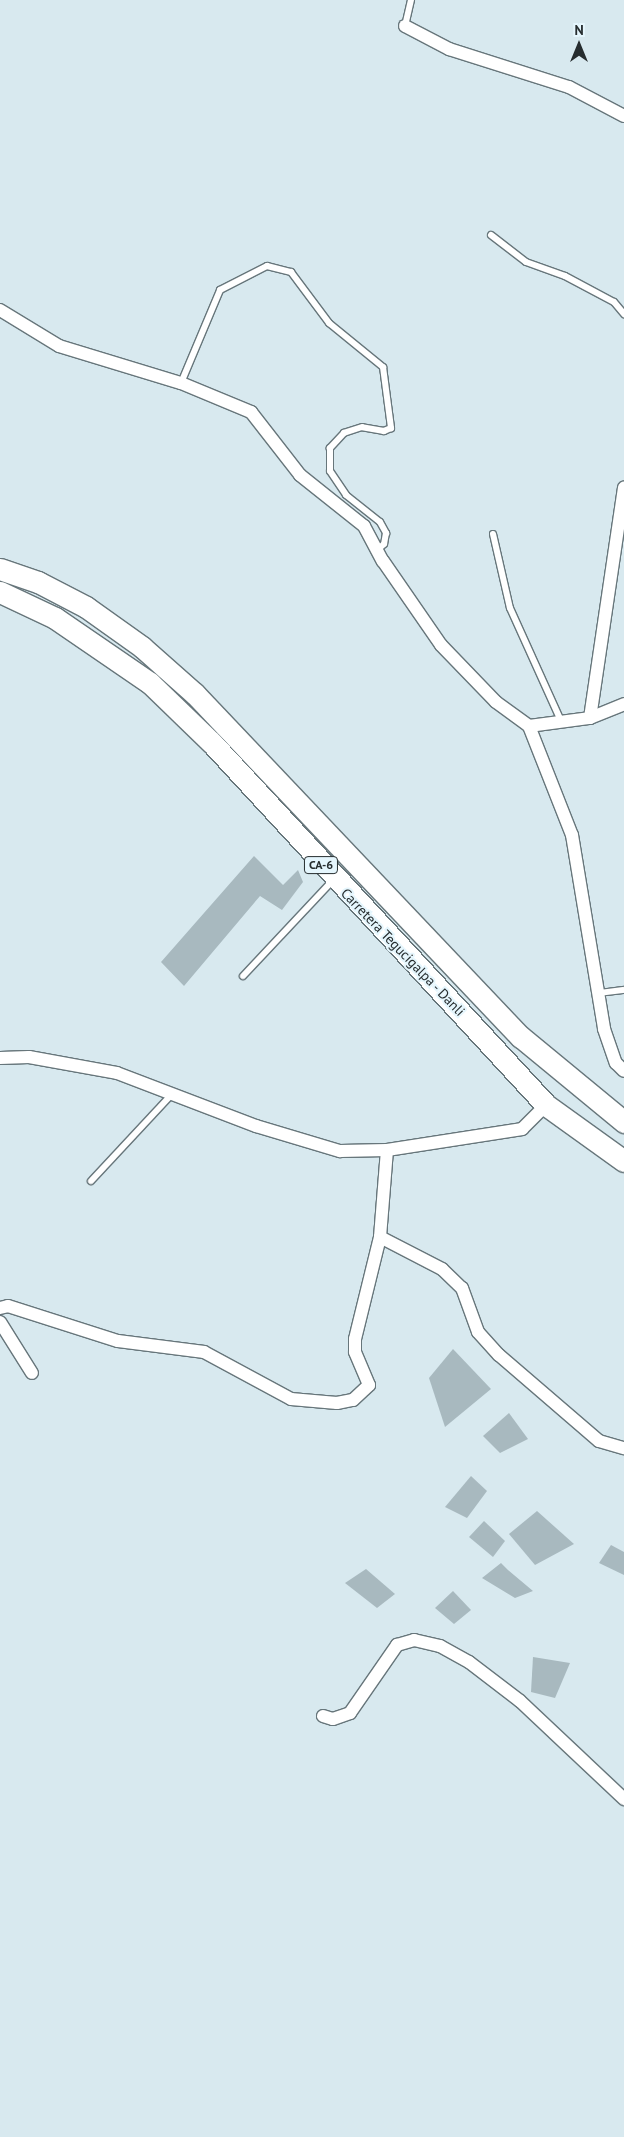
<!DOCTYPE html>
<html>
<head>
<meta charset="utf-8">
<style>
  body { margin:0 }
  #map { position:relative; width:624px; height:2137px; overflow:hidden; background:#d8e9ef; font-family:"PT Sans",sans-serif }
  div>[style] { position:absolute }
  .building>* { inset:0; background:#a8b9bf }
  .roads { filter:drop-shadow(1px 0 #67767b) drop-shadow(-1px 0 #67767b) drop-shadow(0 1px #67767b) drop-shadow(0 -1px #67767b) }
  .service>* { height:6px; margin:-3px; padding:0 3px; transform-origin:3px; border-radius:3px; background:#fff }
  .minor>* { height:12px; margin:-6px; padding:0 6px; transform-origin:6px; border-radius:6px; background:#fff }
  .trunk>* { height:21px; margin:-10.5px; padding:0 10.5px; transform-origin:10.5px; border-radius:10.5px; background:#fff }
  span { translate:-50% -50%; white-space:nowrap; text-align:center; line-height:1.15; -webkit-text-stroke:4px #e5f6fd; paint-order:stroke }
  .shield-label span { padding:1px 4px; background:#e5f6fd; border:1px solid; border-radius:4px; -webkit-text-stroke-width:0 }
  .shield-label { font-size:12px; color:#262d2f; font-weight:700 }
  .street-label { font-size:14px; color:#262d2f }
  .north { position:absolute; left:554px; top:20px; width:50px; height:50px; -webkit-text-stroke:4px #e5f6fd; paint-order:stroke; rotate:0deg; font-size:14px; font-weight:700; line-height:20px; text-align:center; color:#262d2f }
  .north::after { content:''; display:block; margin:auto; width:18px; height:22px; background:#262d2f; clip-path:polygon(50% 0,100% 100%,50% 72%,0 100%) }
</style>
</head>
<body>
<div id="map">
  <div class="building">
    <div style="clip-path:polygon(254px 856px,283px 885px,298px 870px,303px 882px,282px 910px,260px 896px,184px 986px,161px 962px)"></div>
    <div style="clip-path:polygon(453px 1349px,491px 1389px,445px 1427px,429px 1378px)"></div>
    <div style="clip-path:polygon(509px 1413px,528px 1439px,500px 1453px,483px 1436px)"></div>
    <div style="clip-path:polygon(471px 1476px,487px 1491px,467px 1518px,445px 1507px)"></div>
    <div style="clip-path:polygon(537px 1511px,574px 1544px,535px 1565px,509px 1534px)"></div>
    <div style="clip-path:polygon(484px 1521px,505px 1541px,493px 1557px,469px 1537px)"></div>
    <div style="clip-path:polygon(611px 1545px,624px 1552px,624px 1575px,599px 1563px)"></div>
    <div style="clip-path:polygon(501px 1563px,508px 1570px,533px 1591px,515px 1598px,482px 1578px)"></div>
    <div style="clip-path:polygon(366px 1569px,395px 1594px,377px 1608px,345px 1583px)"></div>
    <div style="clip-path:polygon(453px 1591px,471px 1610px,454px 1624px,435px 1608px)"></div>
    <div style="clip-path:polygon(533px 1657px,570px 1663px,555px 1698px,531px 1692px)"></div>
  </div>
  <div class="roads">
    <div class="service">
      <div style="left:405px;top:26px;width:27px;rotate:-77deg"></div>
      <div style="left:491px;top:235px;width:44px;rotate:37.6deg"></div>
      <div style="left:526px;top:262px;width:41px;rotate:19.7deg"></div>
      <div style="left:565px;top:276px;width:55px;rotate:28deg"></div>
      <div style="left:614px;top:302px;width:16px;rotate:50deg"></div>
      <div style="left:181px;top:383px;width:101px;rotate:-67.2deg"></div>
      <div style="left:220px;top:290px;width:53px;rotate:-27.1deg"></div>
      <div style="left:267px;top:266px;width:25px;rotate:14deg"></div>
      <div style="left:291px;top:272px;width:64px;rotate:53.3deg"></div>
      <div style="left:329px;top:323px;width:70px;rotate:39.2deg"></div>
      <div style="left:383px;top:367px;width:62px;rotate:82.5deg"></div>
      <div style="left:391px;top:428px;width:8px;rotate:157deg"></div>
      <div style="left:384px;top:431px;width:22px;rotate:-170deg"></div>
      <div style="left:362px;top:427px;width:19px;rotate:162deg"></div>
      <div style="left:344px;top:433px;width:21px;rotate:133deg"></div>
      <div style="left:330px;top:448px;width:23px;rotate:90deg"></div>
      <div style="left:330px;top:471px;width:29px;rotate:56deg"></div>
      <div style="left:346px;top:495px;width:43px;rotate:38.5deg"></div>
      <div style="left:380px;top:522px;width:13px;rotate:61deg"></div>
      <div style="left:386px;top:533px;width:11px;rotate:100deg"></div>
      <div style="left:384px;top:544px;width:9px;rotate:139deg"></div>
      <div style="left:493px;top:534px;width:76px;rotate:77.1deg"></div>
      <div style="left:510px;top:608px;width:126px;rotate:65.7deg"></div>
      <div style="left:243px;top:976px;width:132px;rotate:-46.8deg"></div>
      <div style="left:599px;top:993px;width:25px;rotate:-7deg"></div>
      <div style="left:91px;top:1181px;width:120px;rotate:-47deg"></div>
    </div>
    <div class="minor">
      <div style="left:405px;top:26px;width:50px;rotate:27.6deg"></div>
      <div style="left:449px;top:49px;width:126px;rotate:17.6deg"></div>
      <div style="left:569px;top:87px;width:62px;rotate:27.8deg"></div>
      <div style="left:0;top:310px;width:69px;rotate:31.4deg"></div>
      <div style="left:59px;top:346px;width:127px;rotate:16.9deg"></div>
      <div style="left:181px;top:383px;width:76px;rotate:22.5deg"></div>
      <div style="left:251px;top:412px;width:80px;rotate:52.1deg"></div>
      <div style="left:300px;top:475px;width:82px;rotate:38.6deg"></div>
      <div style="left:364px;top:526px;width:40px;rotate:62deg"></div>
      <div style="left:383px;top:561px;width:102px;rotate:55.4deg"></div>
      <div style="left:441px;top:645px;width:79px;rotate:46deg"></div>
      <div style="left:496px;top:702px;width:41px;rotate:36deg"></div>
      <div style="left:529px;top:726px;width:117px;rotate:68.5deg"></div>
      <div style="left:572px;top:835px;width:197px;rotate:80.6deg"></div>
      <div style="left:604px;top:1029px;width:36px;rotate:71deg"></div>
      <div style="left:616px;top:1063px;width:11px;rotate:45deg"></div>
      <div style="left:590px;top:718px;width:233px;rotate:-81.6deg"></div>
      <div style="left:529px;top:726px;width:62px;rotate:-7.5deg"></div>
      <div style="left:590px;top:718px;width:37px;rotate:-22deg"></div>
      <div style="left:0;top:1058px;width:29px;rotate:-2deg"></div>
      <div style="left:29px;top:1057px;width:89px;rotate:10.3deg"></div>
      <div style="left:117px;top:1073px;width:149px;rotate:20.9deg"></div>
      <div style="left:256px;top:1126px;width:88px;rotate:16.6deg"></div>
      <div style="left:340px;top:1151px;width:47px;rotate:-1.2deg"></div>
      <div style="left:387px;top:1150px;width:137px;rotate:-8.8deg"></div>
      <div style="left:522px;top:1129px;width:34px;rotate:-45deg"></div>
      <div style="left:380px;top:1237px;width:70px;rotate:27.3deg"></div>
      <div style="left:442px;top:1269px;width:28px;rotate:44deg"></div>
      <div style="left:462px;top:1288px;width:47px;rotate:70deg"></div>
      <div style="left:478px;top:1332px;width:31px;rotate:48deg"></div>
      <div style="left:499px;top:1355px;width:132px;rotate:40.7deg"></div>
      <div style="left:599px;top:1441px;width:26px;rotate:16deg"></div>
      <div style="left:0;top:1308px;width:8px;rotate:-14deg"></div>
      <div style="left:8px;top:1306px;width:115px;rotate:17.7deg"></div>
      <div style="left:118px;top:1341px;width:87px;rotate:7.3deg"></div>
      <div style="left:204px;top:1352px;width:99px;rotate:28.4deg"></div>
      <div style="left:291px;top:1399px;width:46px;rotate:5deg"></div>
      <div style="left:337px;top:1403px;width:16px;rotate:-11deg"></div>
      <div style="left:353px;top:1400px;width:22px;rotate:-43deg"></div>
      <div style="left:369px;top:1385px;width:36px;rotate:-113deg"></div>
      <div style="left:355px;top:1352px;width:13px;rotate:-90deg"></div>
      <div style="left:355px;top:1339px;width:105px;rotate:-76.2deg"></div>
      <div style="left:380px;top:1237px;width:87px;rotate:-85.4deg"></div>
      <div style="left:0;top:1322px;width:60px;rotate:57.9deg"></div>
      <div style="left:323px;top:1716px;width:10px;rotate:17deg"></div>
      <div style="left:333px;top:1719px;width:18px;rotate:-19deg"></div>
      <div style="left:350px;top:1713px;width:83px;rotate:-55.3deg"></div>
      <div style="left:397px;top:1645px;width:18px;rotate:-16deg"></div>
      <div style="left:414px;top:1640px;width:27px;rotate:13deg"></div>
      <div style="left:440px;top:1646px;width:33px;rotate:29deg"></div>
      <div style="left:469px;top:1662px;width:64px;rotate:37.4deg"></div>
      <div style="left:520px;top:1701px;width:143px;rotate:43.3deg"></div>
    </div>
    <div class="trunk">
      <div style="left:0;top:569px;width:40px;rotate:18.9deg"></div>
      <div style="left:38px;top:582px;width:54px;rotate:27.5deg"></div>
      <div style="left:86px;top:607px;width:69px;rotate:35.5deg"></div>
      <div style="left:142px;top:647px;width:71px;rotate:41.6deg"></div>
      <div style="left:195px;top:694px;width:473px;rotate:46.5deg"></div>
      <div style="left:521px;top:1037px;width:134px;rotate:39.5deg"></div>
      <div style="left:0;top:592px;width:61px;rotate:25.3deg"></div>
      <div style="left:55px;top:618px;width:115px;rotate:34.4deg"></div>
      <div style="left:150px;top:683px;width:86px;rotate:44.1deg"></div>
      <div style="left:212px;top:743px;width:493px;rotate:47.3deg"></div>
      <div style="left:546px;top:1105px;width:96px;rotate:35.7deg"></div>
    </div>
  </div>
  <div class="shield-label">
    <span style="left:321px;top:865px">CA-6</span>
  </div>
  <div class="street-label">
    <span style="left:403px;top:952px;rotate:46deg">Carretera Tegucigalpa - Danli</span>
  </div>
  <div class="north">N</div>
</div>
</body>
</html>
